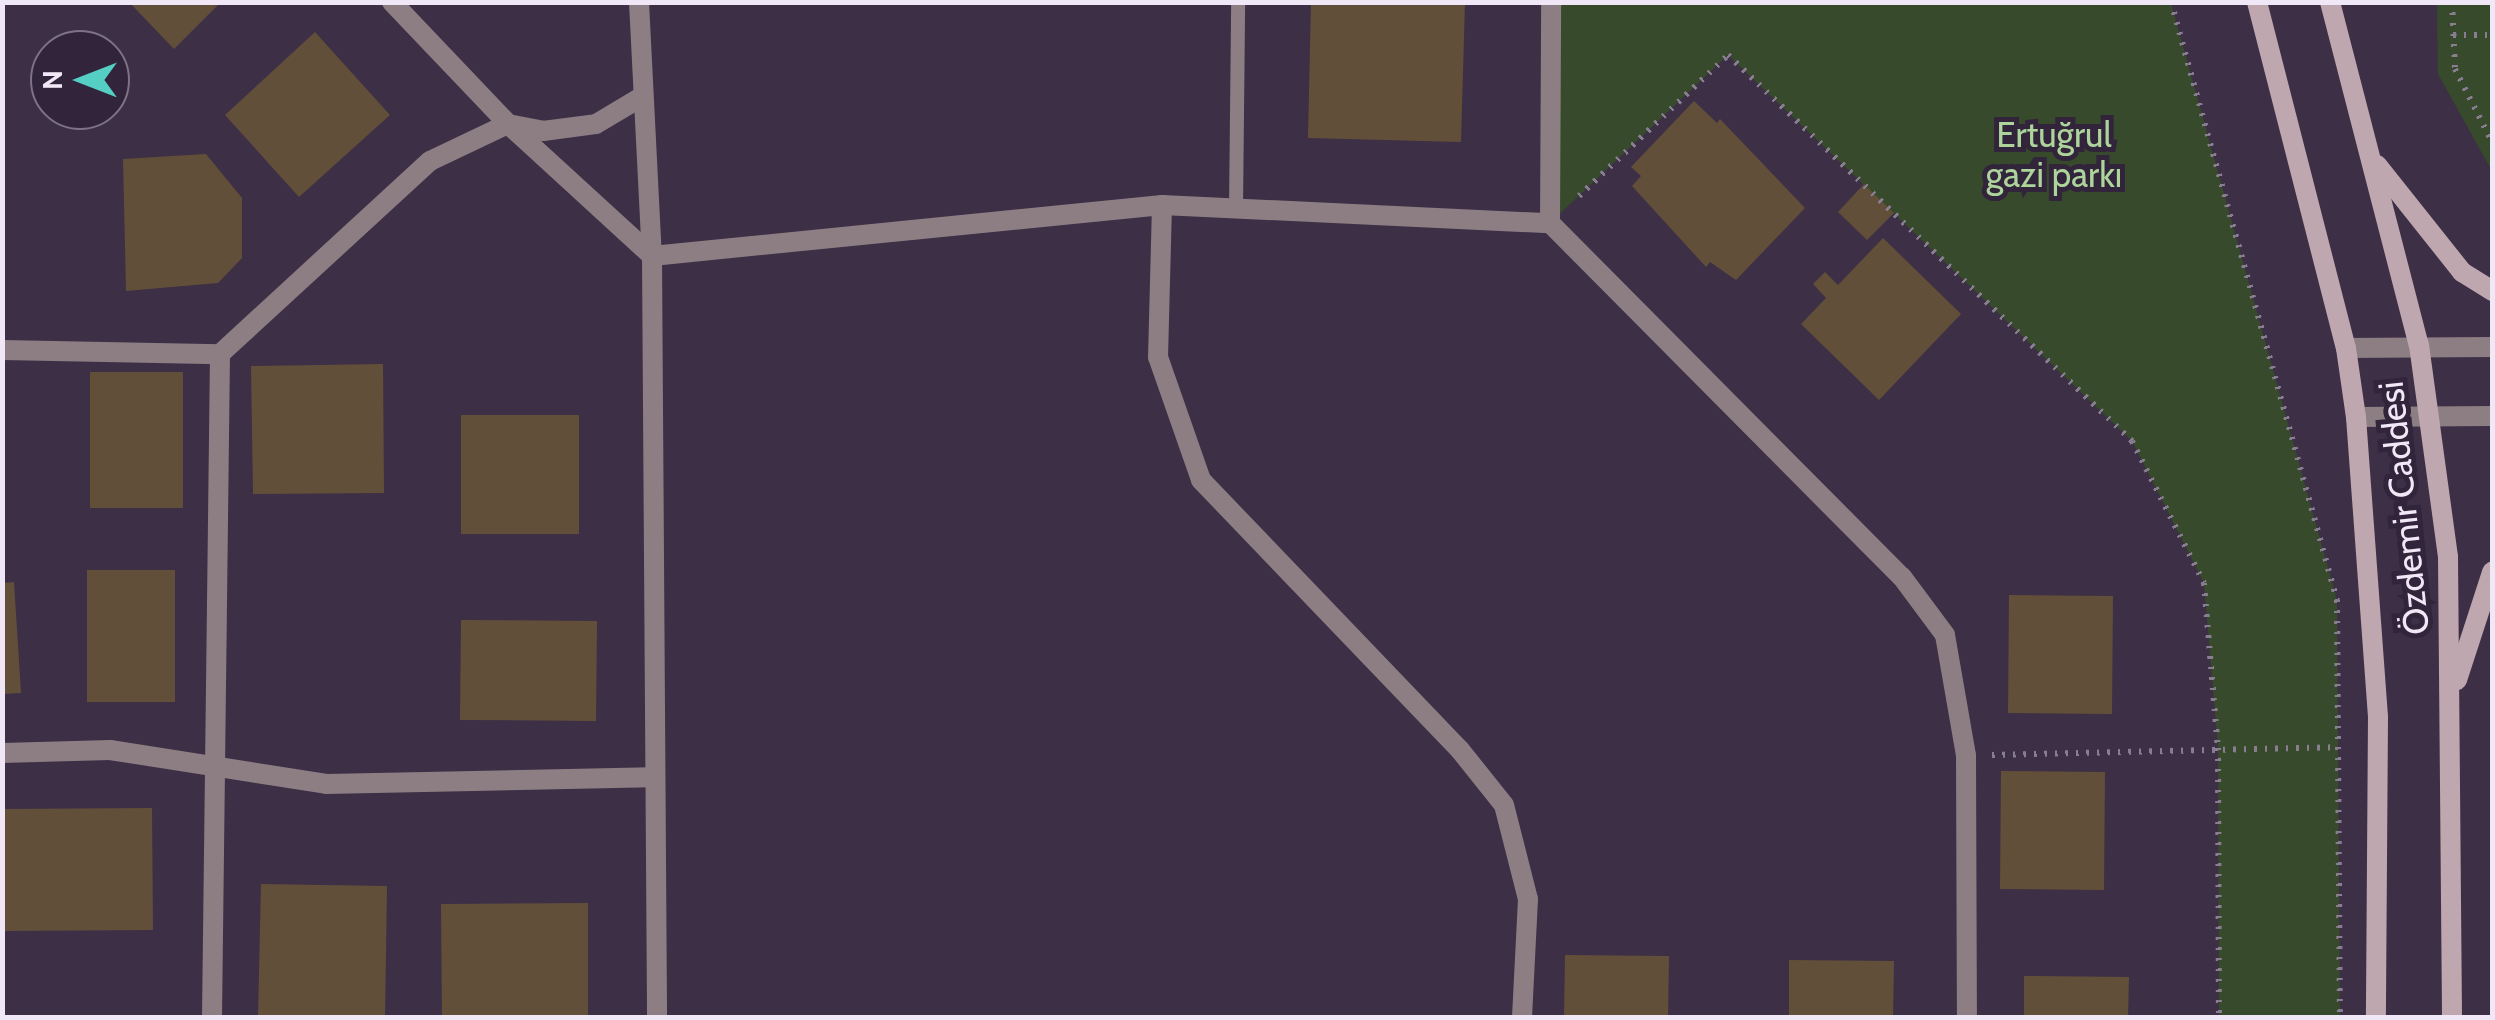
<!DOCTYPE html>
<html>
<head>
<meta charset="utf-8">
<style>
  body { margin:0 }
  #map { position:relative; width:2495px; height:1020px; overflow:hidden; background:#3d2f46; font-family:Cabin,sans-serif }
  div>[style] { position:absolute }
  .green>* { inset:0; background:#374b2c }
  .building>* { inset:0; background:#624f39 }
  .path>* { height:6px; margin-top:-3px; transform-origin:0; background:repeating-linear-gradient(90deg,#897d91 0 2.5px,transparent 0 10.5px) }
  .service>* { height:14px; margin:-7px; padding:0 7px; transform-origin:7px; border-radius:7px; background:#8d7e83 }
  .minor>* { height:20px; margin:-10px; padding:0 10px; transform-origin:10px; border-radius:10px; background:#8d7e83 }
  .tertiary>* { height:20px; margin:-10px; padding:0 10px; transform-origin:10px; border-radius:10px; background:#8d7e83 }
  .secondary>* { height:20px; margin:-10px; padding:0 10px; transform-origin:10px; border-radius:10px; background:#bea7ae }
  span { translate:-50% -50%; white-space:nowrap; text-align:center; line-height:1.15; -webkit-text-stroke:10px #32253b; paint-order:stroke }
  .park-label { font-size:35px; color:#add49b }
  .street-label { font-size:35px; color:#f1e8f7 }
  .frame { position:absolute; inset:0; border:5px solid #f1e8f7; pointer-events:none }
  .north { position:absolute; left:30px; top:30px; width:100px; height:100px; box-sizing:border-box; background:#32253b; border:2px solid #7e7386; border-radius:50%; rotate:270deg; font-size:28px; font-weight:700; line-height:40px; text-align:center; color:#f1e8f7 }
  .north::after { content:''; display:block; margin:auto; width:35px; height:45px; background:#55cec4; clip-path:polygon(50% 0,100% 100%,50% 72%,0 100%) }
</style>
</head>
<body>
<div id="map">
  <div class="green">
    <div style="clip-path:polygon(1551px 3px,2171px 3px,2337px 600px,2340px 1017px,2219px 1017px,2218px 748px,2204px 583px,2132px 441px,1728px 55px,1550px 223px)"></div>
    <div style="clip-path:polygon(2437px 3px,2492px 3px,2492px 171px,2438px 74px)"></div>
  </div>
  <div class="building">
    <div style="clip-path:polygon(129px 2px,221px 2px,174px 49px)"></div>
    <div style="clip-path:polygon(1311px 2px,1465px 2px,1461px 142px,1308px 138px)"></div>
    <div style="clip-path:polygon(315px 32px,390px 115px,299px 197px,225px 115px)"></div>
    <div style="clip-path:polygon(1694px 101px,1717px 123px,1720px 119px,1805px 208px,1736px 280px,1710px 262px,1706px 267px,1632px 186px,1641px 176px,1631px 167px)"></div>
    <div style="clip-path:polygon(206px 154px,242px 198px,242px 258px,218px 283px,126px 291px,123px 159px)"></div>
    <div style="clip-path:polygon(1864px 184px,1894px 213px,1867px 240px,1838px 212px)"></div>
    <div style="clip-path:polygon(1883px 238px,1961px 314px,1879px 400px,1801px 324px,1826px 298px,1813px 284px,1825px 272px,1838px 285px)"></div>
    <div style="clip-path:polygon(383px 364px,384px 493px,253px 494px,251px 366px)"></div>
    <div style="clip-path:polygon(90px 372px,183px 372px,183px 508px,90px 508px)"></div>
    <div style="clip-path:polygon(461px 415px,579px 415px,579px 534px,461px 534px)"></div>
    <div style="clip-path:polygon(87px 570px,175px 570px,175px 702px,87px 702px)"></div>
    <div style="clip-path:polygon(14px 582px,21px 693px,2px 694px,2px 583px)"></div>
    <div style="clip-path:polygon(2009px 595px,2113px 596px,2112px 714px,2008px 713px)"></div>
    <div style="clip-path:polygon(461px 620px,597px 621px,596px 721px,460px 720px)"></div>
    <div style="clip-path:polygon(2001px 771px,2105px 772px,2104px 890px,2000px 889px)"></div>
    <div style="clip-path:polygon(152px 808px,153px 930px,2px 931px,2px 809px)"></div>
    <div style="clip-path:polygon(261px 884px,387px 886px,385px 1018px,258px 1018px)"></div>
    <div style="clip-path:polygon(588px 903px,588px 1018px,442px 1018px,441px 904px)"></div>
    <div style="clip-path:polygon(1565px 955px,1669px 956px,1668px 1018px,1564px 1018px)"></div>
    <div style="clip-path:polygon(1789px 960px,1894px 961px,1893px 1018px,1789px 1018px)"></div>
    <div style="clip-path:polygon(2024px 976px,2129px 977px,2128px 1018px,2024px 1018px)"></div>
  </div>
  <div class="path">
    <div style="left:2171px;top:2px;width:621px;rotate:74.49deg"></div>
    <div style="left:2337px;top:600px;width:418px;rotate:89.6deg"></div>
    <div style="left:2452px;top:2px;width:67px;rotate:87.4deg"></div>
    <div style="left:2455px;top:69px;width:82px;rotate:63.1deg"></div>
    <div style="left:2453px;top:35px;width:39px"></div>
    <div style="left:1579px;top:196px;width:205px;rotate:-43.4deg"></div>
    <div style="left:1728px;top:55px;width:559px;rotate:43.69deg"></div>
    <div style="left:2132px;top:441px;width:159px;rotate:63.1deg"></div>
    <div style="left:2204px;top:583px;width:166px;rotate:85.2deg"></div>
    <div style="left:2218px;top:748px;width:270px;rotate:89.8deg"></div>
    <div style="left:1992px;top:755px;width:346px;rotate:-1.3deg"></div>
  </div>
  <div class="service">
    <div style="left:1236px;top:209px;width:207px;rotate:-89.4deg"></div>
  </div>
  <div class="minor">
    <div style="left:392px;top:2px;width:168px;rotate:46.4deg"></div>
    <div style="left:508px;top:124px;width:195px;rotate:42.5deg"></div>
    <div style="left:652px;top:256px;width:513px;rotate:-5.71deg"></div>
    <div style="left:1162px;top:205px;width:388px;rotate:2.7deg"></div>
    <div style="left:1550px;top:223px;width:499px;rotate:45.2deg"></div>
    <div style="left:1902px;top:577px;width:72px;rotate:53.4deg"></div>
    <div style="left:1945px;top:635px;width:122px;rotate:80.1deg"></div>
    <div style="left:1966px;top:755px;width:263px;rotate:89.8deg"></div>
    <div style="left:1162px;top:205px;width:152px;rotate:91.5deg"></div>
    <div style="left:1158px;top:357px;width:130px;rotate:70.7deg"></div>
    <div style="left:1201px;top:480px;width:374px;rotate:46.2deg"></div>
    <div style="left:1460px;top:750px;width:70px;rotate:51.3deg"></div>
    <div style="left:1504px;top:805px;width:97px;rotate:75.7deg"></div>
    <div style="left:1528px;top:899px;width:119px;rotate:92.9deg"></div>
    <div style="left:1550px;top:223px;width:221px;rotate:-89.7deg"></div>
    <div style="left:2px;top:350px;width:218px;rotate:1.1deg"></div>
    <div style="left:2px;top:753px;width:108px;rotate:-1.6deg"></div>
    <div style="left:110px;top:750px;width:219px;rotate:8.9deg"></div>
    <div style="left:326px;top:784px;width:325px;rotate:-1.2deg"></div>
    <div style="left:212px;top:1018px;width:664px;rotate:-89.31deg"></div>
    <div style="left:220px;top:354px;width:285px;rotate:-42.6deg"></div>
    <div style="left:430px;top:161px;width:86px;rotate:-25.4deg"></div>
    <div style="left:508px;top:124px;width:36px;rotate:11deg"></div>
    <div style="left:543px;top:131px;width:53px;rotate:-7.5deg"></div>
    <div style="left:596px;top:124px;width:55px;rotate:-30.8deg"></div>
  </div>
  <div class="tertiary">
    <div style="left:639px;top:2px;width:254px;rotate:87.1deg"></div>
    <div style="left:652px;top:256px;width:762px;rotate:89.62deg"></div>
    <div style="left:2346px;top:348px;width:146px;rotate:-0.4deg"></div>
    <div style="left:2356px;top:417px;width:136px;rotate:-0.4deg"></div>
  </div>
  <div class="secondary">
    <div style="left:2257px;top:2px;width:357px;rotate:75.6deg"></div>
    <div style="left:2346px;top:348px;width:70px;rotate:81.8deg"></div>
    <div style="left:2356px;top:417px;width:301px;rotate:85.8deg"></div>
    <div style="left:2378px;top:717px;width:301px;rotate:90.4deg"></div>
    <div style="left:2330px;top:2px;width:354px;rotate:75.5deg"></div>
    <div style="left:2419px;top:345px;width:214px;rotate:82.2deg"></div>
    <div style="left:2448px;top:557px;width:461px;rotate:89.5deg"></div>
    <div style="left:2377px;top:165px;width:137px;rotate:51.5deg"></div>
    <div style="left:2462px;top:272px;width:36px;rotate:32deg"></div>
    <div style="left:2457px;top:680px;width:114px;rotate:-72deg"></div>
  </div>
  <div class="park-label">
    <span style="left:2054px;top:155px">Ertuğrul<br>gazi parkı</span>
  </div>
  <div class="street-label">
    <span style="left:2404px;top:508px;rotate:-96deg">Özdemir Caddesi</span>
  </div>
  <div class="frame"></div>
  <div class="north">N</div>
</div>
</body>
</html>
